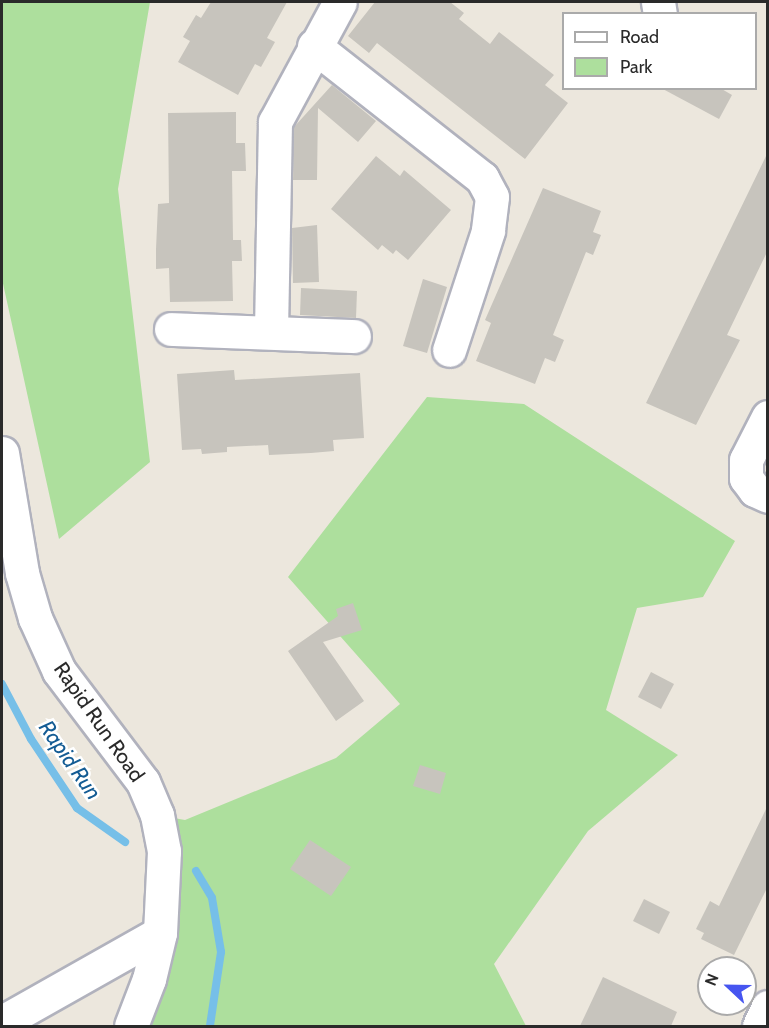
<!DOCTYPE html>
<html>
<head>
<meta charset="utf-8">
<style>
  body { margin:0 }
  #map { position:relative; width:769px; height:1028px; overflow:hidden; background:#ece7dd; font-family:Cabin,sans-serif }
  div>[style] { position:absolute }
  .green>* { inset:0; background:#addf9d }
  .stream>* { height:8px; margin:-4px; padding:0 4px; transform-origin:4px; border-radius:4px; background:#76bfe8 }
  .building>* { inset:0; background:#c7c4bd }
  .roads { filter:drop-shadow(2px 0 #b1b2bd) drop-shadow(-2px 0 #b1b2bd) drop-shadow(0 2px #b1b2bd) drop-shadow(0 -2px #b1b2bd) }
  .minor>* { height:33px; margin:-16.5px; padding:0 16.5px; transform-origin:16.5px; border-radius:16.5px; background:#fff }
  span { translate:-50% -50%; white-space:nowrap; text-align:center; line-height:1.15; -webkit-text-stroke:5px #fff; paint-order:stroke }
  .street-label { font-size:21px; color:#2a2a2a }
  .water-label { font-size:22px; color:#145c94; font-style:italic }
  .frame { position:absolute; inset:0; border:3px solid #2a2a2a; pointer-events:none }
  .legend { position:absolute; left:562px; top:12px; width:195px; height:78px; box-sizing:border-box; background:#fff; border:2px solid #aaa; margin:0; padding:8px 10px; list-style:none; font-size:18px; color:#2a2a2a }
  .legend li { display:flex; align-items:center; gap:12px; height:30px }
  .legend b { width:30px; border:2px solid #aaa }
  .north { position:absolute; left:697px; top:956px; width:60px; height:60px; box-sizing:border-box; background:#fff; border:2px solid #aaa; border-radius:50%; rotate:292deg; font-size:16px; font-weight:700; line-height:24px; text-align:center; color:#2a2a2a }
  .north::after { content:''; display:block; margin:auto; width:21px; height:27px; background:#4655f0; clip-path:polygon(50% 0,100% 100%,50% 72%,0 100%) }
</style>
</head>
<body>
<div id="map">
  <div class="green">
    <div style="clip-path:polygon(2px 2px,150px 2px,118px 189px,150px 462px,59px 539px,2px 279px)"></div>
    <div style="clip-path:polygon(427px 397px,524px 404px,735px 541px,703px 597px,637px 608px,606px 710px,678px 755px,588px 831px,494px 964px,526px 1026px,131px 1026px,157px 815px,185px 820px,336px 758px,400px 704px,288px 577px)"></div>
  </div>
  <div class="stream">
    <div style="left:2px;top:684px;width:62px;rotate:62.2deg"></div>
    <div style="left:31px;top:739px;width:83px;rotate:56.3deg"></div>
    <div style="left:77px;top:808px;width:59px;rotate:35.3deg"></div>
    <div style="left:196px;top:871px;width:31px;rotate:59deg"></div>
    <div style="left:212px;top:898px;width:55px;rotate:80.5deg"></div>
    <div style="left:221px;top:952px;width:75px;rotate:98.5deg"></div>
  </div>
  <div class="building">
    <div style="clip-path:polygon(211px 2px,287px 2px,267px 38px,275px 42px,261px 67px,255px 64px,238px 95px,178px 62px,190px 41px,183px 37px,196px 15px,201px 18px)"></div>
    <div style="clip-path:polygon(375px 2px,450px 2px,464px 13px,459px 19px,490px 44px,499px 32px,554px 75px,545px 85px,568px 103px,525px 159px,377px 43px,369px 53px,348px 36px)"></div>
    <div style="clip-path:polygon(332px 85px,376px 121px,358px 142px,318px 108px,317px 180px,293px 180px,294px 127px)"></div>
    <div style="clip-path:polygon(661px 88px,720px 88px,732px 95px,719px 119px)"></div>
    <div style="clip-path:polygon(236px 112px,236px 143px,245px 143px,246px 171px,232px 171px,233px 240px,241px 240px,242px 261px,232px 261px,233px 301px,170px 302px,169px 268px,156px 269px,156px 249px,158px 204px,169px 203px,168px 113px)"></div>
    <div style="clip-path:polygon(768px 152px,768px 250px,727px 335px,740px 340px,696px 425px,646px 403px)"></div>
    <div style="clip-path:polygon(376px 156px,400px 176px,404px 170px,451px 210px,408px 260px,396px 250px,393px 254px,382px 245px,378px 250px,331px 209px)"></div>
    <div style="clip-path:polygon(543px 188px,601px 211px,593px 232px,601px 235px,593px 255px,586px 252px,553px 335px,564px 340px,555px 362px,545px 358px,535px 384px,476px 361px,491px 323px,485px 320px)"></div>
    <div style="clip-path:polygon(317px 225px,319px 282px,293px 283px,292px 228px)"></div>
    <div style="clip-path:polygon(423px 279px,447px 287px,427px 353px,403px 346px)"></div>
    <div style="clip-path:polygon(301px 288px,357px 291px,356px 318px,300px 315px)"></div>
    <div style="clip-path:polygon(234px 370px,235px 380px,360px 373px,364px 438px,333px 440px,334px 451px,311px 453px,269px 455px,268px 445px,227px 447px,227px 452px,202px 454px,201px 449px,182px 450px,177px 374px)"></div>
    <div style="clip-path:polygon(353px 603px,362px 630px,323px 642px,364px 701px,336px 721px,288px 651px,338px 616px,336px 609px)"></div>
    <div style="clip-path:polygon(651px 672px,674px 684px,661px 709px,638px 697px)"></div>
    <div style="clip-path:polygon(420px 765px,446px 773px,440px 794px,413px 786px)"></div>
    <div style="clip-path:polygon(768px 805px,768px 886px,734px 955px,701px 939px,704px 933px,696px 929px,710px 901px,719px 906px)"></div>
    <div style="clip-path:polygon(310px 840px,351px 867px,331px 896px,290px 869px)"></div>
    <div style="clip-path:polygon(644px 899px,670px 912px,659px 934px,633px 921px)"></div>
    <div style="clip-path:polygon(603px 977px,677px 1012px,671px 1026px,580px 1026px)"></div>
  </div>
  <div class="roads">
    <div class="minor">
      <div style="left:658px;top:2px;width:12px;rotate:81deg"></div>
      <div style="left:314px;top:46px;width:214px;rotate:38.2deg"></div>
      <div style="left:482px;top:178px;width:21px;rotate:62deg"></div>
      <div style="left:492px;top:197px;width:34px;rotate:97deg"></div>
      <div style="left:488px;top:231px;width:125px;rotate:108.1deg"></div>
      <div style="left:171px;top:329px;width:183px;rotate:2.2deg"></div>
      <div style="left:271px;top:330px;width:208px;rotate:-88.9deg"></div>
      <div style="left:275px;top:122px;width:136px;rotate:-61.6deg"></div>
      <div style="left:768px;top:417px;width:48px;rotate:117.1deg"></div>
      <div style="left:746px;top:460px;width:18px;rotate:90deg"></div>
      <div style="left:746px;top:478px;width:15px;rotate:53deg"></div>
      <div style="left:755px;top:490px;width:14px;rotate:25deg"></div>
      <div style="left:2px;top:453px;width:122px;rotate:80.5deg"></div>
      <div style="left:22px;top:573px;width:47px;rotate:73.9deg"></div>
      <div style="left:35px;top:618px;width:58px;rotate:65.6deg"></div>
      <div style="left:59px;top:671px;width:139px;rotate:52.9deg"></div>
      <div style="left:143px;top:782px;width:36px;rotate:67deg"></div>
      <div style="left:157px;top:815px;width:37px;rotate:79deg"></div>
      <div style="left:164px;top:851px;width:82px;rotate:92.8deg"></div>
      <div style="left:160px;top:933px;width:47px;rotate:103.4deg"></div>
      <div style="left:149px;top:979px;width:50px;rotate:111deg"></div>
      <div style="left:2px;top:1022px;width:181px;rotate:-29.4deg"></div>
      <div style="left:759px;top:1026px;width:21px;rotate:-65deg"></div>
    </div>
  </div>
  <div class="street-label">
    <span style="left:99px;top:722px;rotate:55deg">Rapid Run Road</span>
  </div>
  <div class="water-label">
    <span style="left:70px;top:760px;rotate:55deg">Rapid Run</span>
  </div>
  <div class="frame"></div>
  <ul class="legend">
  <li><b style="height:8px;background:#fff"></b>Road</li>
  <li><b style="height:16px;background:#addf9d"></b>Park</li>
  </ul>
  <div class="north">N</div>
</div>
</body>
</html>
